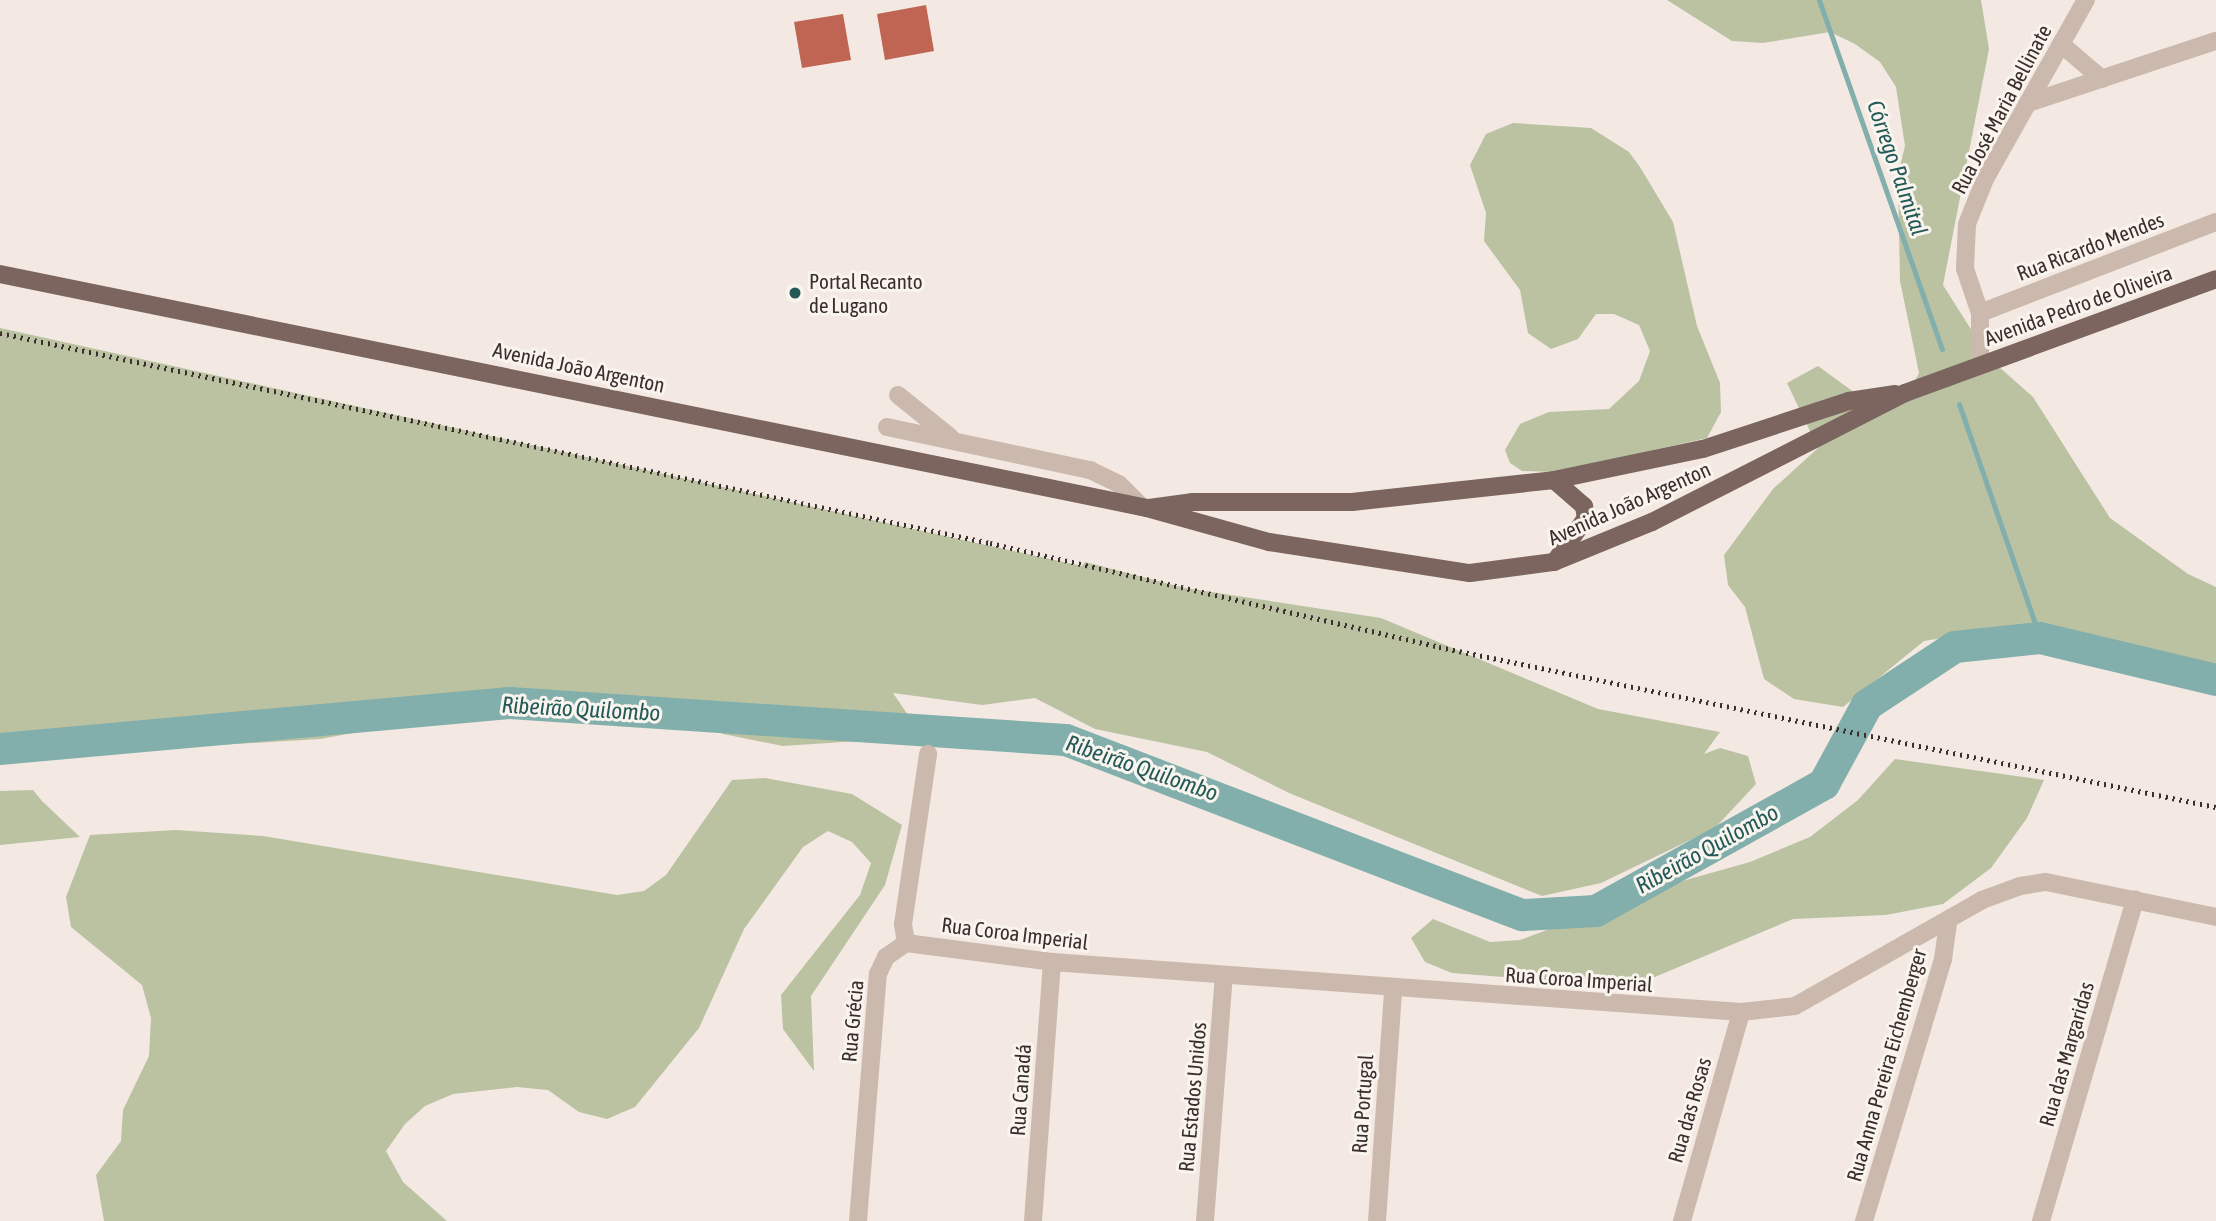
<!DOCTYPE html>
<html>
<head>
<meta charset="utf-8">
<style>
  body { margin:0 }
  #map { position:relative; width:2216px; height:1221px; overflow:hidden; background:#f3e9e2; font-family:"Asap Condensed",sans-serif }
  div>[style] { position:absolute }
  .green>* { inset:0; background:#bac2a2 }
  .stream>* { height:5px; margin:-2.5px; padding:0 2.5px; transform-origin:2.5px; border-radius:2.5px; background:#82afac }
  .river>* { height:32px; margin:-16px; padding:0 16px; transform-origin:16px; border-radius:16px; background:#82afac }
  .building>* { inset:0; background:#c06453 }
  .minor>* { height:18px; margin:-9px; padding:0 9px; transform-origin:9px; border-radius:9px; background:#cbb9ae }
  .major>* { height:18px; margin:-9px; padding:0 9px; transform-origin:9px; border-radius:9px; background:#7b655e }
  .rail>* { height:5px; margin-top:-2.5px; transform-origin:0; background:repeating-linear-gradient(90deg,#3a2f2c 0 2px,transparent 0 7px) }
  .dots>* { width:19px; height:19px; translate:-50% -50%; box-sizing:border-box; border:4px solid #faf4ef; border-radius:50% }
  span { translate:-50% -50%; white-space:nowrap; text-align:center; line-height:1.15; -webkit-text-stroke:6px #faf4ef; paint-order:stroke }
  .street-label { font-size:21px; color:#3a2f2c }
  .poi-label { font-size:21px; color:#3a2f2c }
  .left { translate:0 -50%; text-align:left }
  .water-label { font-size:23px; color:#235a58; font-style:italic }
</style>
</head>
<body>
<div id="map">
  <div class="green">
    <div style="clip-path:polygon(1667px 0,1981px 0,1989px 49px,1943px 285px,1989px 358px,2033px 397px,2110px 518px,2188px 574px,2216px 587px,2216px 681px,2149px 672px,2068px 641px,1979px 632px,1924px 641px,1843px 707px,1794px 699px,1764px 679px,1745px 607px,1728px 585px,1724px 555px,1773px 489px,1818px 448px,1787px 383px,1818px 366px,1870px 404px,1904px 402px,1919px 373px,1900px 281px,1898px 174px,1905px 146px,1896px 87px,1880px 62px,1855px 44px,1830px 32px,1763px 43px,1732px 41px)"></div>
    <div style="clip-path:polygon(1513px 123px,1591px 128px,1629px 152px,1640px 167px,1673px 222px,1697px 326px,1720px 383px,1721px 412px,1707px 438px,1555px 472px,1522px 471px,1510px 463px,1505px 450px,1520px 424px,1549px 412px,1609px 409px,1639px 381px,1650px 351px,1639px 325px,1614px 314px,1596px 314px,1578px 339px,1551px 349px,1528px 333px,1520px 290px,1484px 241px,1486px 213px,1470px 165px,1486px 134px)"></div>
    <div style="clip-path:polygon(0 328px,1082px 566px,1085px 562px,1185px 588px,1381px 618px,1598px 709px,1720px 732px,1704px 754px,1720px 748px,1748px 756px,1756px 784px,1715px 828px,1601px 883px,1542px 896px,1289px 793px,1207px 752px,1095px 729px,1035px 698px,982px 705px,893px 693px,910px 718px,889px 739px,783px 746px,723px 734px,682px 713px,619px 706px,468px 712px,320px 739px,0 758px)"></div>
    <div style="clip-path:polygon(1895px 759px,2044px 780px,2027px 818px,1991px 868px,1943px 904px,1886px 915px,1793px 919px,1631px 987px,1452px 973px,1425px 962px,1411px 938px,1433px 919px,1490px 942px,1520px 940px,1668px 885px,1750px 862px,1810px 837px,1858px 800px)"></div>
    <div style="clip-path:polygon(765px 778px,852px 794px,902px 825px,885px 885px,811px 996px,814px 1071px,783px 1029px,781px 995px,860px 895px,871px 863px,852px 842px,828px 831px,803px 847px,744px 929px,699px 1028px,635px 1107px,607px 1119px,579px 1112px,548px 1090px,517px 1087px,453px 1094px,425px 1106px,405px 1124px,386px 1151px,403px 1182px,447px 1221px,104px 1221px,96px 1175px,121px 1141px,123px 1110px,149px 1056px,151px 1018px,142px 985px,71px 927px,66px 897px,90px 835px,176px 830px,263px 836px,617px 895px,644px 891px,666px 875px,732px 780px)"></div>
    <div style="clip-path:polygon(33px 790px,42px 801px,80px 837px,0 845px,0 791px)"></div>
  </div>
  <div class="stream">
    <div style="left:1819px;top:0;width:370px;rotate:70.6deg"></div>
    <div style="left:1959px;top:404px;width:248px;rotate:70.9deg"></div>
  </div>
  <div class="river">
    <div style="left:0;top:749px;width:512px;rotate:-5.15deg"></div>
    <div style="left:510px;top:703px;width:557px;rotate:3.81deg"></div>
    <div style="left:1066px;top:740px;width:489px;rotate:21deg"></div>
    <div style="left:1523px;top:915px;width:73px;rotate:-3.1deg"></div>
    <div style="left:1596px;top:911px;width:261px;rotate:-29.1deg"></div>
    <div style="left:1824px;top:784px;width:90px;rotate:-61.4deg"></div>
    <div style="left:1867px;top:705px;width:105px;rotate:-33.4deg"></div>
    <div style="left:1955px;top:647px;width:85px;rotate:-6deg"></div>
    <div style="left:2040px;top:638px;width:181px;rotate:13.4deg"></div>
  </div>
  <div class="building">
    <div style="clip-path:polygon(926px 5px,934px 51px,885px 60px,877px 14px)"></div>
    <div style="clip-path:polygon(843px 14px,851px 60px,802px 68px,794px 22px)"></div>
  </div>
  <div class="minor">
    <div style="left:2061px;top:44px;width:54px;rotate:40.5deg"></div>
    <div style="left:2028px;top:103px;width:198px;rotate:-18.3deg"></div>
    <div style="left:1980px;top:313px;width:253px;rotate:-21.1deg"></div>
    <div style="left:1980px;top:366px;width:53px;rotate:-90deg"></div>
    <div style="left:1980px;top:313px;width:46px;rotate:-108.8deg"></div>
    <div style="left:1965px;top:269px;width:45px;rotate:-87.5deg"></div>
    <div style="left:1967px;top:224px;width:48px;rotate:-68.2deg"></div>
    <div style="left:1985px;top:179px;width:206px;rotate:-60.6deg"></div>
    <div style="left:898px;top:395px;width:67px;rotate:38.9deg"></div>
    <div style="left:887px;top:427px;width:208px;rotate:12deg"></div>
    <div style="left:1090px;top:470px;width:32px;rotate:26deg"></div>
    <div style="left:1119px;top:484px;width:33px;rotate:45deg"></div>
    <div style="left:906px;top:943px;width:147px;rotate:7.4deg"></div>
    <div style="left:1052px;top:962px;width:691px;rotate:4.15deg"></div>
    <div style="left:1741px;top:1012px;width:54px;rotate:-6.3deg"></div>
    <div style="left:1795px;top:1006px;width:215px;rotate:-29.5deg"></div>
    <div style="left:1982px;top:900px;width:40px;rotate:-20.2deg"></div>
    <div style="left:2020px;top:886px;width:26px;rotate:-9deg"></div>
    <div style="left:2046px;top:882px;width:174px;rotate:11.6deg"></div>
    <div style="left:906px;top:943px;width:19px;rotate:-99deg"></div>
    <div style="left:903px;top:924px;width:172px;rotate:-81.6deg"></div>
    <div style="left:858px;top:1221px;width:248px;rotate:-85.4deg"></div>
    <div style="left:878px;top:974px;width:19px;rotate:-65deg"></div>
    <div style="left:886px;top:957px;width:24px;rotate:-35deg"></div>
    <div style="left:1033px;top:1221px;width:260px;rotate:-85.8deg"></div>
    <div style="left:1205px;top:1221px;width:246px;rotate:-85.6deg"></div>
    <div style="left:1377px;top:1221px;width:232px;rotate:-86deg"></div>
    <div style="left:1682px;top:1221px;width:217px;rotate:-74.2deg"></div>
    <div style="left:1864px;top:1221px;width:274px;rotate:-73.2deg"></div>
    <div style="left:1943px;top:959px;width:37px;rotate:-82deg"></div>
    <div style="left:2041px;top:1221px;width:335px;rotate:-73.7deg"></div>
  </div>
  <div class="major">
    <div style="left:0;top:274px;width:1171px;rotate:11.53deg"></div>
    <div style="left:1147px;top:508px;width:127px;rotate:15.6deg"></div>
    <div style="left:1269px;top:542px;width:203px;rotate:8.8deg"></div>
    <div style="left:1470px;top:573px;width:85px;rotate:-7.5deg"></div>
    <div style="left:1554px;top:562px;width:106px;rotate:-22.2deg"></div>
    <div style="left:1652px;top:522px;width:284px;rotate:-27deg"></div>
    <div style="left:1905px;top:393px;width:331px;rotate:-20.1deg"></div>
    <div style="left:1554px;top:480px;width:40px;rotate:41deg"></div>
    <div style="left:1584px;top:506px;width:12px;rotate:81deg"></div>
    <div style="left:1586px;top:518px;width:52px;rotate:125.5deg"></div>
    <div style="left:1149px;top:508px;width:43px;rotate:-7.9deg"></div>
    <div style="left:1192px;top:502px;width:160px"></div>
    <div style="left:1352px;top:502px;width:203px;rotate:-6.2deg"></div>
    <div style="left:1554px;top:480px;width:152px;rotate:-11.8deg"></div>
    <div style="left:1703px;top:449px;width:154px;rotate:-18.2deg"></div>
    <div style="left:1849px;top:401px;width:47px;rotate:-8.7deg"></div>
  </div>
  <div class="rail">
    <div style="left:0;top:333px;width:1012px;rotate:11.98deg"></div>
    <div style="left:990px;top:543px;width:461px;rotate:13deg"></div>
    <div style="left:1439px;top:647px;width:793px;rotate:11.64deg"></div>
  </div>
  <div class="dots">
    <div style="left:795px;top:293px;background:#235a58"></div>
  </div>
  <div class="street-label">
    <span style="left:2001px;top:109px;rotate:-62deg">Rua José Maria Bellinate</span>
    <span style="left:2090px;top:246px;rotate:-21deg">Rua Ricardo Mendes</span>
    <span style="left:2078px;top:305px;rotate:-20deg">Avenida Pedro de Oliveira</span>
    <span style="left:579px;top:367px;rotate:12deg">Avenida João Argenton</span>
    <span style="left:1629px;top:503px;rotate:-24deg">Avenida João Argenton</span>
    <span style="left:1015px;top:933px;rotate:7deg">Rua Coroa Imperial</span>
    <span style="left:1579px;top:979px;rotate:4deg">Rua Coroa Imperial</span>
    <span style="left:852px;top:1021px;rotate:-85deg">Rua Grécia</span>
    <span style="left:2066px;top:1054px;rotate:-74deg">Rua das Margaridas</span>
    <span style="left:1886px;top:1065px;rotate:-74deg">Rua Anna Pereira Eichemberger</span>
    <span style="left:1020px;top:1090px;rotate:-86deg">Rua Canadá</span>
    <span style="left:1192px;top:1097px;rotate:-85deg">Rua Estados Unidos</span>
    <span style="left:1362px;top:1104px;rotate:-86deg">Rua Portugal</span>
    <span style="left:1689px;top:1110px;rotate:-74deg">Rua das Rosas</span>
  </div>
  <div class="poi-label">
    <span class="left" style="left:809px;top:293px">Portal Recanto<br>de Lugano</span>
  </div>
  <div class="water-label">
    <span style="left:1897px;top:168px;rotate:71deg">Córrego Palmital</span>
    <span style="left:581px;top:709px;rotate:3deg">Ribeirão Quilombo</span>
    <span style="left:1142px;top:768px;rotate:19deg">Ribeirão Quilombo</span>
    <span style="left:1707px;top:849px;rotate:-29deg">Ribeirão Quilombo</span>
  </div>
</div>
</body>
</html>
